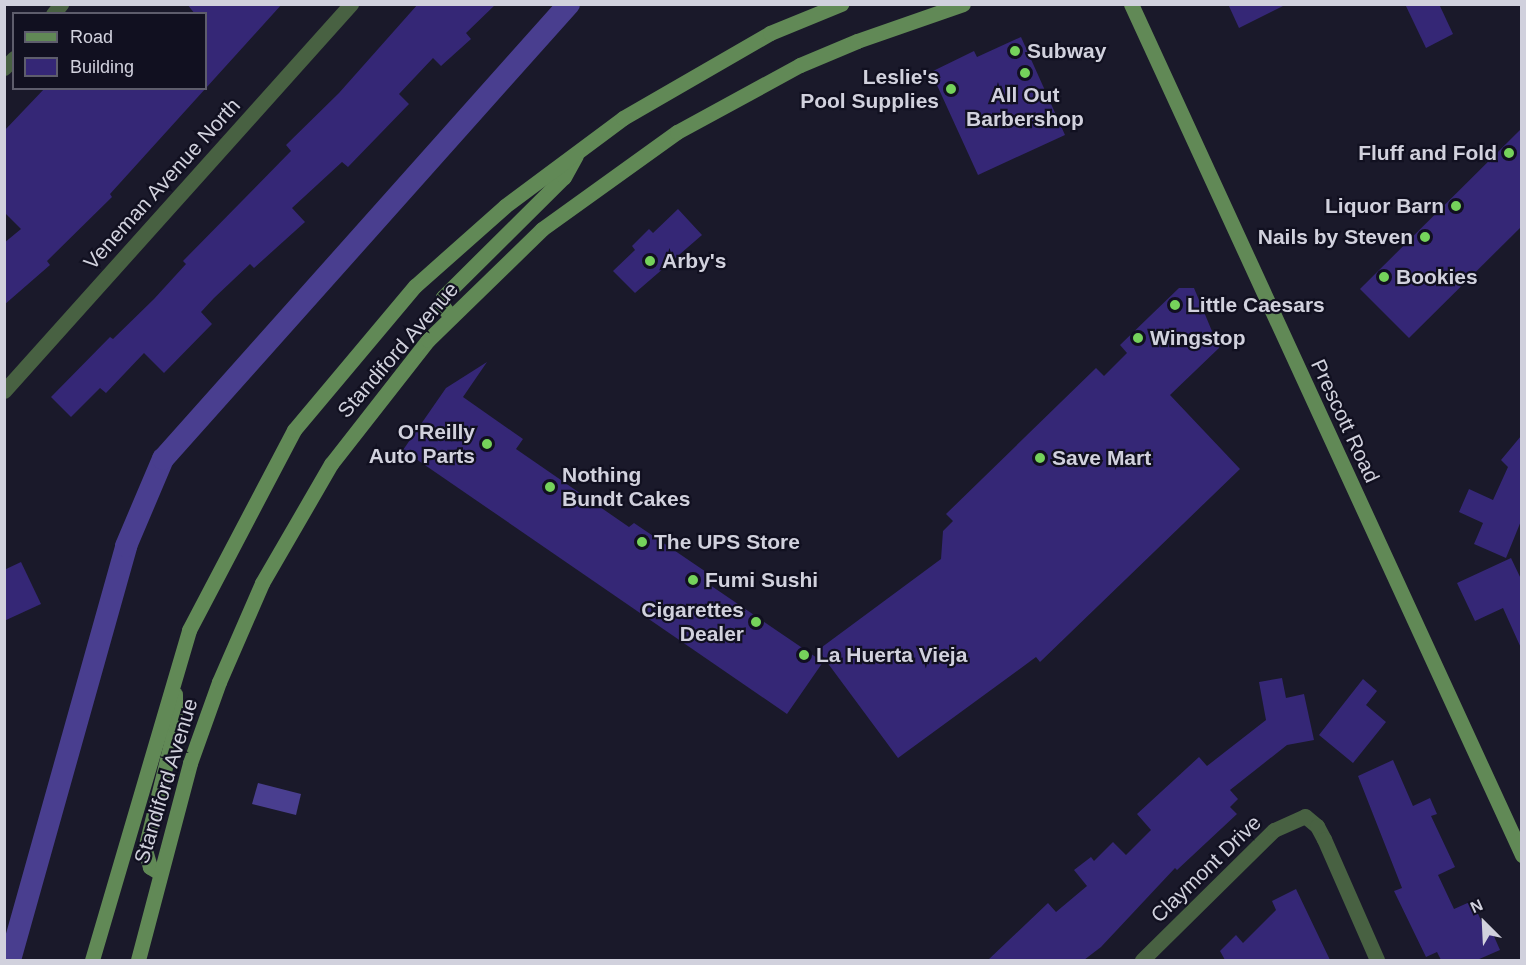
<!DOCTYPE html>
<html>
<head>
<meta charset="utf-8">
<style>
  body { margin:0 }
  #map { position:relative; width:1526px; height:965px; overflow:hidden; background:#1a192a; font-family:Helvetica,sans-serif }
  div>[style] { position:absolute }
  .water>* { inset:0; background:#493e8f }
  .canal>* { height:22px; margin:-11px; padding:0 11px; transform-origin:11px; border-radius:11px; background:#493e8f }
  .building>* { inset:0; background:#352776 }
  .minor>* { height:15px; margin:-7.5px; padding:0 7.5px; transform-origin:7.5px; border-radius:7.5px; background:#486142 }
  .secondary>* { height:15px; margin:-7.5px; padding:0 7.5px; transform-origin:7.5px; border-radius:7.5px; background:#618956 }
  .dots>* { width:16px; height:16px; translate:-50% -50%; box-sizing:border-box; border:3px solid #111020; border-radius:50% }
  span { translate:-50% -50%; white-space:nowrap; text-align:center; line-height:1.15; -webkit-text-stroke:4.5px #111020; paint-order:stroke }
  .poi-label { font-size:21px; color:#d1d1dd; font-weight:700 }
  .left { translate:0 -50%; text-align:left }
  .right { translate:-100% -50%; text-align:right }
  .street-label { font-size:21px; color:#d1d1dd }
  .frame { position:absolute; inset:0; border:6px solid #d1d1dd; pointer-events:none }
  .legend { position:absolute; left:12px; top:12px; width:195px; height:78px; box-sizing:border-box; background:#111020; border:2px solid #5e5d6c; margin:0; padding:8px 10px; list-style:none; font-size:18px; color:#d1d1dd }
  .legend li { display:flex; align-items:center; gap:12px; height:30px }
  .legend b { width:30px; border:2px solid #5e5d6c }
  .north { position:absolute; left:1454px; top:893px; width:60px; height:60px; -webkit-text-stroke:4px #111020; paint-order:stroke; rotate:336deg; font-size:16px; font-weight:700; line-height:24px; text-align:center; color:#d1d1dd }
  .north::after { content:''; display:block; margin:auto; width:21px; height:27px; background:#d1d1dd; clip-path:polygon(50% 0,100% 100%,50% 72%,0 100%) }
</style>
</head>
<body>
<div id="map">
  <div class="water">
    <div style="clip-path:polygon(258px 783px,301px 794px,296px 815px,252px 804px)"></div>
  </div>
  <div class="canal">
    <div style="left:10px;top:960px;width:430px;rotate:-74.3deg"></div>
    <div style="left:126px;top:546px;width:95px;rotate:-67deg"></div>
    <div style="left:163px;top:459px;width:610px;rotate:-48.26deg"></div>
  </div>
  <div class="building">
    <div style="clip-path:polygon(187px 4px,282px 4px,110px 194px,112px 197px,47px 261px,50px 265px,4px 305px,4px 243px,21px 229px,4px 212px,4px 131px,45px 88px,206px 88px,206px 14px,195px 14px)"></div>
    <div style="clip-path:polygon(418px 4px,496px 4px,466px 33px,471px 39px,441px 66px,433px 58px,399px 94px,409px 104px,348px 167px,342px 162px,292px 208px,305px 222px,254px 268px,250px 264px,214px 298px,201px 312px,212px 324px,164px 373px,144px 353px,106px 393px,100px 388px,71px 417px,51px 397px,110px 337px,113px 339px,154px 299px,186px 264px,183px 261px,291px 151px,286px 145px,339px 93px)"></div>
    <div style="clip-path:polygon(1228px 4px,1287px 4px,1239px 28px)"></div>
    <div style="clip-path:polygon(1405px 4px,1439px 4px,1453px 34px,1426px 48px)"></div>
    <div style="clip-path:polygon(1021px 37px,1065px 135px,978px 175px,931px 72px,974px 51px,977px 57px)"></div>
    <div style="clip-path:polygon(1521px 129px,1521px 227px,1409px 338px,1360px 289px)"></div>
    <div style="clip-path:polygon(678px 209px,702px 235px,635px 293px,613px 271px,635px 250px,632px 246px,649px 229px,653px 233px)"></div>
    <div style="clip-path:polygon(1179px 288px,1194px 288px,1219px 348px,1170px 395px,1240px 469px,1040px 662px,1036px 657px,898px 758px,818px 650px,941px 559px,943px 531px,953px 521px,946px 514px,1096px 368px,1104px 376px,1127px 353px,1120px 345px)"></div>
    <div style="clip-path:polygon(487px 362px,463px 397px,523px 439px,516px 449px,629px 527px,634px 523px,715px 578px,710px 585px,823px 662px,787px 714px,403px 450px,446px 388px)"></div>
    <div style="clip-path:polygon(1521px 436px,1521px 521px,1506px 558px,1474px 544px,1483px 523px,1459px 512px,1469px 489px,1493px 500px,1508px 467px,1501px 460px)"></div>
    <div style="clip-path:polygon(1511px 558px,1521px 579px,1521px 648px,1503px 608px,1475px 621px,1457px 583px)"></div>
    <div style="clip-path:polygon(21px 562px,41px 604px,4px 621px,4px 570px)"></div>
    <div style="clip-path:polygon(1282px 678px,1286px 698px,1304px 694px,1314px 740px,1287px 745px,1230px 790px,1238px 799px,1230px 807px,1237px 814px,1177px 870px,1175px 868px,1101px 947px,1084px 960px,988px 960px,1048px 903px,1056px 912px,1087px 886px,1074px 870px,1091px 857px,1094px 861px,1113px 842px,1126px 855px,1151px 830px,1137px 814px,1199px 757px,1207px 766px,1266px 720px,1259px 682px)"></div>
    <div style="clip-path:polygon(1363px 679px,1377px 691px,1366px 705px,1386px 722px,1353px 763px,1319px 735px)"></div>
    <div style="clip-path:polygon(1393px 760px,1413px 806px,1430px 798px,1437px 814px,1431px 816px,1455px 867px,1438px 875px,1454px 909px,1472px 901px,1488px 935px,1493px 934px,1500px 950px,1477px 960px,1441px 960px,1437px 952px,1426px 957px,1394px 891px,1402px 888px,1358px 776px)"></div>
    <div style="clip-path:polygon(1296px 889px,1330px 960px,1225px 960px,1220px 951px,1236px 935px,1243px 943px,1276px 910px,1272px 901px)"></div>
  </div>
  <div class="minor">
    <div style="left:53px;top:14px;width:13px;rotate:-51deg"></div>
    <div style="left:4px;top:68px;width:14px;rotate:-45deg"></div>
    <div style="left:4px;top:391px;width:520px;rotate:-48.12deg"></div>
    <div style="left:1142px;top:960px;width:185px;rotate:-44.6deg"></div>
    <div style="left:1274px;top:830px;width:34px;rotate:-24deg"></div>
    <div style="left:1305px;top:816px;width:16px;rotate:40deg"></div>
    <div style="left:1317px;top:826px;width:15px;rotate:62deg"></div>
    <div style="left:1324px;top:839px;width:132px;rotate:66.3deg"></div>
  </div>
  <div class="secondary">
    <div style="left:1131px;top:4px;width:937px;rotate:65.32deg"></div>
    <div style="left:451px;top:317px;width:15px;rotate:-127deg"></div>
    <div style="left:442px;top:305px;width:8px;rotate:-83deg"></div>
    <div style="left:443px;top:297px;width:170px;rotate:-44.8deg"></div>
    <div style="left:564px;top:177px;width:25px;rotate:-61deg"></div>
    <div style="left:160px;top:873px;width:12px;rotate:-149deg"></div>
    <div style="left:150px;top:867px;width:19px;rotate:-106deg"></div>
    <div style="left:145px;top:849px;width:126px;rotate:-76.2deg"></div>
    <div style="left:175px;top:727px;width:33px;rotate:-90deg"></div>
    <div style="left:92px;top:960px;width:344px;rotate:-73.6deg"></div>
    <div style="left:189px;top:630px;width:226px;rotate:-62.3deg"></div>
    <div style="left:294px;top:430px;width:188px;rotate:-50deg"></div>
    <div style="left:415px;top:286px;width:120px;rotate:-41.6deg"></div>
    <div style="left:505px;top:206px;width:147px;rotate:-36.7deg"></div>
    <div style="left:623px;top:118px;width:170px;rotate:-30deg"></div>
    <div style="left:770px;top:33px;width:77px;rotate:-22.2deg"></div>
    <div style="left:138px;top:960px;width:204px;rotate:-75.2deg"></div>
    <div style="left:190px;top:763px;width:86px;rotate:-70.3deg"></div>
    <div style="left:219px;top:682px;width:108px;rotate:-66.5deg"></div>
    <div style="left:262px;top:583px;width:138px;rotate:-59.9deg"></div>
    <div style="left:331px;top:464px;width:157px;rotate:-52deg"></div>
    <div style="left:428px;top:340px;width:159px;rotate:-44.2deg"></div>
    <div style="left:542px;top:229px;width:166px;rotate:-35.7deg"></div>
    <div style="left:677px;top:132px;width:140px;rotate:-28.6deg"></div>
    <div style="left:800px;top:65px;width:62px;rotate:-22.8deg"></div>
    <div style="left:857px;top:41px;width:112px;rotate:-19.2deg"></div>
  </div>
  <div class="dots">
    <div style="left:1015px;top:51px;background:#75d25b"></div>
    <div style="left:1025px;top:73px;background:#75d25b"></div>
    <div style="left:951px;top:89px;background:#75d25b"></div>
    <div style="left:1509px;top:153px;background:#75d25b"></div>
    <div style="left:1456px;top:206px;background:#75d25b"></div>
    <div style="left:1425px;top:237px;background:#75d25b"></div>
    <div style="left:650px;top:261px;background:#75d25b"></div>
    <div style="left:1384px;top:277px;background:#75d25b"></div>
    <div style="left:1175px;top:305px;background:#75d25b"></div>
    <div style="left:1138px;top:338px;background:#75d25b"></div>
    <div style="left:487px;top:444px;background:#75d25b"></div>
    <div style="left:1040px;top:458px;background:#75d25b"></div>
    <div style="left:550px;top:487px;background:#75d25b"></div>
    <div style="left:642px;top:542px;background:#75d25b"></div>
    <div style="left:693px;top:580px;background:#75d25b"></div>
    <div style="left:756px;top:622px;background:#75d25b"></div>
    <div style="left:804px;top:655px;background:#75d25b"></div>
  </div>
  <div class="poi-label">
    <span class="left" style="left:1027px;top:51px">Subway</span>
    <span class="right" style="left:939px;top:89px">Leslie's<br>Pool Supplies</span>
    <span style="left:1025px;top:107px">All Out<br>Barbershop</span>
    <span class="right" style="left:1497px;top:153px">Fluff and Fold</span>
    <span class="right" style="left:1444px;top:206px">Liquor Barn</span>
    <span class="right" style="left:1413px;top:237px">Nails by Steven</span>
    <span class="left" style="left:662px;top:261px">Arby's</span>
    <span class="left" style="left:1396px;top:277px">Bookies</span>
    <span class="left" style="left:1187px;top:305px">Little Caesars</span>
    <span class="left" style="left:1150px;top:338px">Wingstop</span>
    <span class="right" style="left:475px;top:444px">O'Reilly<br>Auto Parts</span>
    <span class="left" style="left:1052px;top:458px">Save Mart</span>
    <span class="left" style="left:562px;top:487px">Nothing<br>Bundt Cakes</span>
    <span class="left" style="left:654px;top:542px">The UPS Store</span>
    <span class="left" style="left:705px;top:580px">Fumi Sushi</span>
    <span class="right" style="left:744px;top:622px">Cigarettes<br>Dealer</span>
    <span class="left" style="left:816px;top:655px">La Huerta Vieja</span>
  </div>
  <div class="street-label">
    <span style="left:162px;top:184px;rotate:-48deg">Veneman Avenue North</span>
    <span style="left:398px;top:350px;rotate:-49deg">Standiford Avenue</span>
    <span style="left:1345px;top:421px;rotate:65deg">Prescott Road</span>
    <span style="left:166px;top:781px;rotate:-73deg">Standiford Avenue</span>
    <span style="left:1206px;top:869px;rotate:-44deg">Claymont Drive</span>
  </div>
  <div class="frame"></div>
  <ul class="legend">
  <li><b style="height:8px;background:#618956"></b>Road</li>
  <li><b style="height:16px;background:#352776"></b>Building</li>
  </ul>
  <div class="north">N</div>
</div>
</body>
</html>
